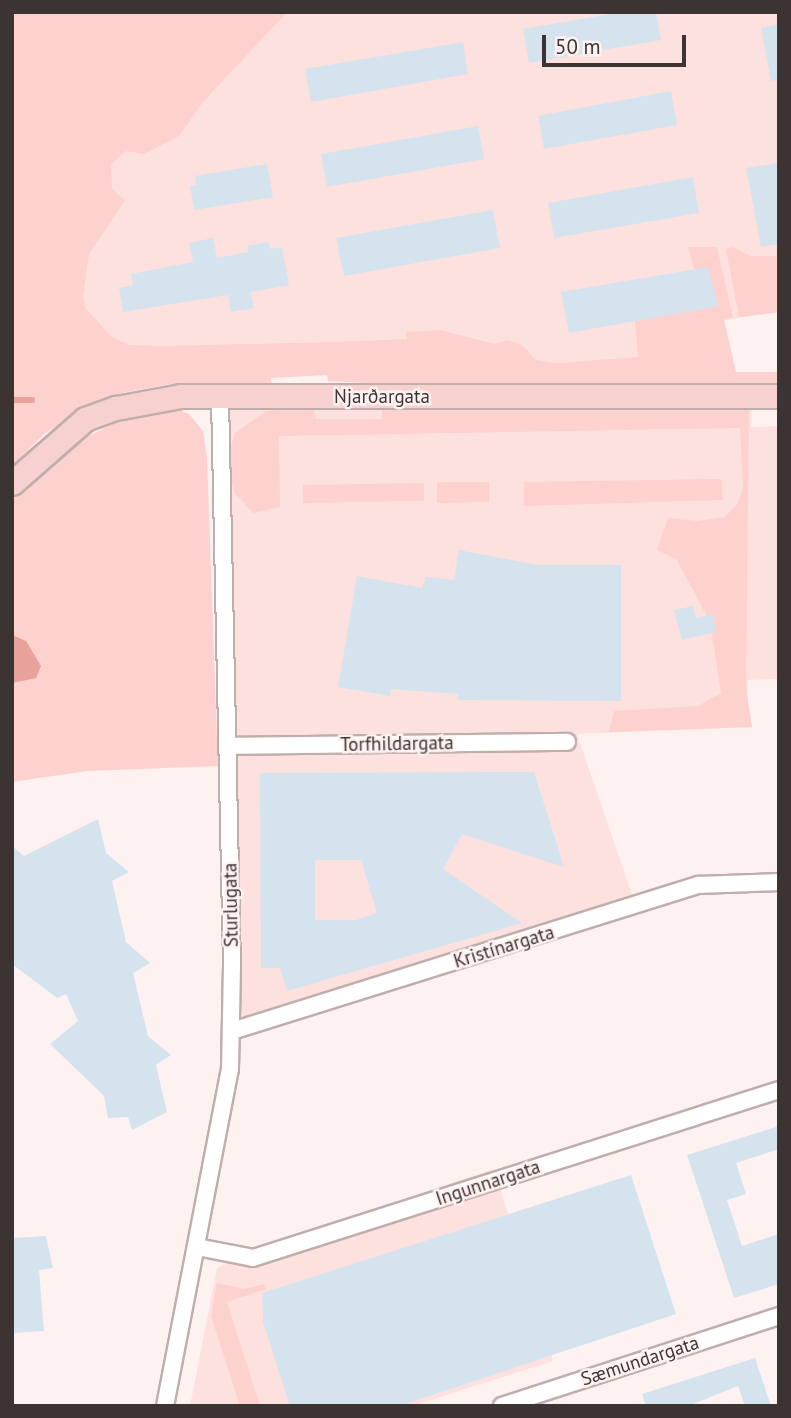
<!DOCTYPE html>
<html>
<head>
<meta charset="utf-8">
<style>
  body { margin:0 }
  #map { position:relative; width:791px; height:1418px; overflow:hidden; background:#fef2f1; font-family:"PT Sans",sans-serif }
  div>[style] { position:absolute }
  .built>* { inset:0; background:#fde1de }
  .green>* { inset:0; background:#fdd1cd }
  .water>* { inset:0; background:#e9a19b }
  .stream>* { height:6px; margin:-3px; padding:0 3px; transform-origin:3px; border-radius:3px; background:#e9a19b }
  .building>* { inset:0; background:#d5e3ef }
  .roads { filter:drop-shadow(2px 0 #c0aeac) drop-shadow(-2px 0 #c0aeac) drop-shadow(0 2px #c0aeac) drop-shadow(0 -2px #c0aeac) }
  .minor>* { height:16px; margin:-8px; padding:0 8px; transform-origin:8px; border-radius:8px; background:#fff }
  .secondary>* { height:23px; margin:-11.5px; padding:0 11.5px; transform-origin:11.5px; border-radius:11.5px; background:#f6d1cf }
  span { translate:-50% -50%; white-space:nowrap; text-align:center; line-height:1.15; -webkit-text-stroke:5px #fef2f1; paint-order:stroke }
  .street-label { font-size:19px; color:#3c3433 }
  .frame { position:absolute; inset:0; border:14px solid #3c3433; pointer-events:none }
  .scale { position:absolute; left:542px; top:35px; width:144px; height:32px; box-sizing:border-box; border:4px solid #3c3433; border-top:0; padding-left:9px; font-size:21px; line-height:24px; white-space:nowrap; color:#3c3433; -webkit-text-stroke:5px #fef2f1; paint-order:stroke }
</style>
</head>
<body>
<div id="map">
  <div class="built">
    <div style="clip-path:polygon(12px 12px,779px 12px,779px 312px,724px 320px,736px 372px,155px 370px,53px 412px)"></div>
    <div style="clip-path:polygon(752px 401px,751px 427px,779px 426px,779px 679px,748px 680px,747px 710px,752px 727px,577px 734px,634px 900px,237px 1019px,226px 402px)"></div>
    <div style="clip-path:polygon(494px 1169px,553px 1361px,412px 1406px,190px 1406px,217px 1268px,253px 1250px)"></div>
  </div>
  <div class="green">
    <div style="clip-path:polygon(12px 12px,287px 12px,203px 102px,179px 136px,144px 154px,126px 151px,111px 164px,112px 189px,125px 200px,89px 254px,83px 296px,86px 309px,113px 338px,130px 345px,162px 346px,336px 342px,407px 339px,406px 332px,440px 330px,495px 344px,507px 340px,522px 345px,536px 360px,558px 363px,638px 357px,635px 321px,718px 306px,708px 268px,694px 269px,688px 247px,717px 247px,733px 318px,724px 320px,736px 372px,779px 372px,779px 384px,389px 384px,328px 381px,327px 375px,271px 378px,272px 383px,170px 384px,122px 393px,85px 407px,43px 435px,12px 466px)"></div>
    <div style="clip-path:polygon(733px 247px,751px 256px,779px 256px,779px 312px,739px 317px,726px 249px)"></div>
    <div style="clip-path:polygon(749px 404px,746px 688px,752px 727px,609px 732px,614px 711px,698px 706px,721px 693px,710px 622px,677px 560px,657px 550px,668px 518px,698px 521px,725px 517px,738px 503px,743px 488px,740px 428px,279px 436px,280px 507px,253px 513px,234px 492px,227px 460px,235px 433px,266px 411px,314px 408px,316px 419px,382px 419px,382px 407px)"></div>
    <div style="clip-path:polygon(174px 408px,189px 414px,203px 431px,207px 458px,218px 766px,87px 771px,12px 782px,12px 500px,39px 469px,90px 435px,120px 421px)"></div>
    <div style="clip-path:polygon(721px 479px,723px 500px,524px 506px,524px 482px)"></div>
    <div style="clip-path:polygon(437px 482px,489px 482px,489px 502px,437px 503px)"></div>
    <div style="clip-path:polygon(424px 483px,424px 501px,303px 503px,303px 485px)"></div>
    <div style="clip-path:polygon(217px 1283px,244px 1289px,264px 1284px,266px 1289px,227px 1302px,260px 1406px,240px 1406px,211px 1316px)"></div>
  </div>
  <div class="water">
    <div style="clip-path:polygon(12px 635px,26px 641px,41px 666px,36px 678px,12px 683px)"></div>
  </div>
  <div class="stream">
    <div style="left:12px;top:400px;width:20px"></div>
  </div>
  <div class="building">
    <div style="clip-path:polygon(621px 12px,656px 12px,661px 40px,529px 63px,523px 29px)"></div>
    <div style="clip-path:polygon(779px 24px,779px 80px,771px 81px,761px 28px)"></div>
    <div style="clip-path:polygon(463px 42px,468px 74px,311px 102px,305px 69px)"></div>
    <div style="clip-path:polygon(671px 91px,677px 125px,544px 149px,538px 116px)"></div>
    <div style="clip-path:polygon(478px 126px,484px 159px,327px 187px,321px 154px)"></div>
    <div style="clip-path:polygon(779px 163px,779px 244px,761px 247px,746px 168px)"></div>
    <div style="clip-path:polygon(267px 164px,273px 197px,194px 210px,190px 186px,196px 185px,195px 176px)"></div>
    <div style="clip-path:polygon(693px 177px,699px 213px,554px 238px,548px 203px)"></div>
    <div style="clip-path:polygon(493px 210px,500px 248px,344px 276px,336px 238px)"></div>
    <div style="clip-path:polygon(213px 238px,217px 258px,248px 252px,247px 246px,269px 242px,270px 249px,282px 247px,289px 285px,251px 292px,254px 308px,231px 312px,228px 295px,123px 312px,119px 288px,133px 285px,131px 274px,193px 262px,189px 243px)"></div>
    <div style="clip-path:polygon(708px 267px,718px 306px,569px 333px,561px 292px)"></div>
    <div style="clip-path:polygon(459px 550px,538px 565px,621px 565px,621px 701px,458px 700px,458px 694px,391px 689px,390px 696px,338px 687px,357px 576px,422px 588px,426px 577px,454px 580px)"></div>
    <div style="clip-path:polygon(693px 606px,696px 618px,712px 614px,716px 632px,682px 640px,674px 610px)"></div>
    <div style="clip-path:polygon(evenodd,534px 772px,564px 867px,462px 834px,443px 869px,522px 923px,287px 991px,280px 968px,261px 968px,260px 773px,534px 772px,315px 860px,361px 860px,377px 913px,356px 920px,315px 920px,315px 860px)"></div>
    <div style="clip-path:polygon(98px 819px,106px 853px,129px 872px,112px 881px,126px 942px,150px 963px,133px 973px,148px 1036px,171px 1055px,156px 1065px,167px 1112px,132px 1130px,128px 1117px,108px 1118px,104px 1096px,50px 1044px,78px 1021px,66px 994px,57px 998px,12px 964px,12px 846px,24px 856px)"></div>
    <div style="clip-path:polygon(779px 1126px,779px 1149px,736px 1163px,746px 1194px,727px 1200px,742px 1246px,779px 1234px,779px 1284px,734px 1298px,687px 1155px)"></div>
    <div style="clip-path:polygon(631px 1175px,676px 1314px,399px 1406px,290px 1406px,263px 1322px,262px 1293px)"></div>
    <div style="clip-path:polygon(46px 1236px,53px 1268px,39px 1270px,44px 1331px,12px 1333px,12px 1238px)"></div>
    <div style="clip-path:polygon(755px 1358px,771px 1406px,745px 1406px,738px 1386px,688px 1406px,646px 1406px,642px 1394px)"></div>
  </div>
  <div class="roads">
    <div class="minor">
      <div style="left:228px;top:746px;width:339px;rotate:-0.7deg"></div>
      <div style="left:232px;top:1031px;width:489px;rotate:-17.4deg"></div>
      <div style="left:699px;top:885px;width:80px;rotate:-2.1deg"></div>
      <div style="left:197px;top:1247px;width:57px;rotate:11.1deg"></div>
      <div style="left:253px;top:1258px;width:552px;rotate:-17.71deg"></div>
      <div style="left:165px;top:1406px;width:343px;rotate:-79.1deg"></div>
      <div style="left:230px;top:1069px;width:103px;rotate:-88.9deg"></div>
      <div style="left:232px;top:966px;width:569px;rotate:-91.21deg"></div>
      <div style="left:502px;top:1406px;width:291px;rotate:-18deg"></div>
    </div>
    <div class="secondary">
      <div style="left:12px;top:483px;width:97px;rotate:-41.2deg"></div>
      <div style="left:85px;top:419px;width:33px;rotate:-20deg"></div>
      <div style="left:116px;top:408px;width:66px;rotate:-10.5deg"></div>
      <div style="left:181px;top:396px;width:598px"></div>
    </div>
  </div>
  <div class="street-label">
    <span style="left:382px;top:397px">Njarðargata</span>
    <span style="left:397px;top:744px;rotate:-1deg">Torfhildargata</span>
    <span style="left:231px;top:905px;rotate:-91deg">Sturlugata</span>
    <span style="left:504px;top:947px;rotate:-17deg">Kristínargata</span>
    <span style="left:488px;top:1183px;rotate:-18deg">Ingunnargata</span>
    <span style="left:640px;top:1361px;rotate:-18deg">Sæmundargata</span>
  </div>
  <div class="frame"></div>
  <div class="scale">50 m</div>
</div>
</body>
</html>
